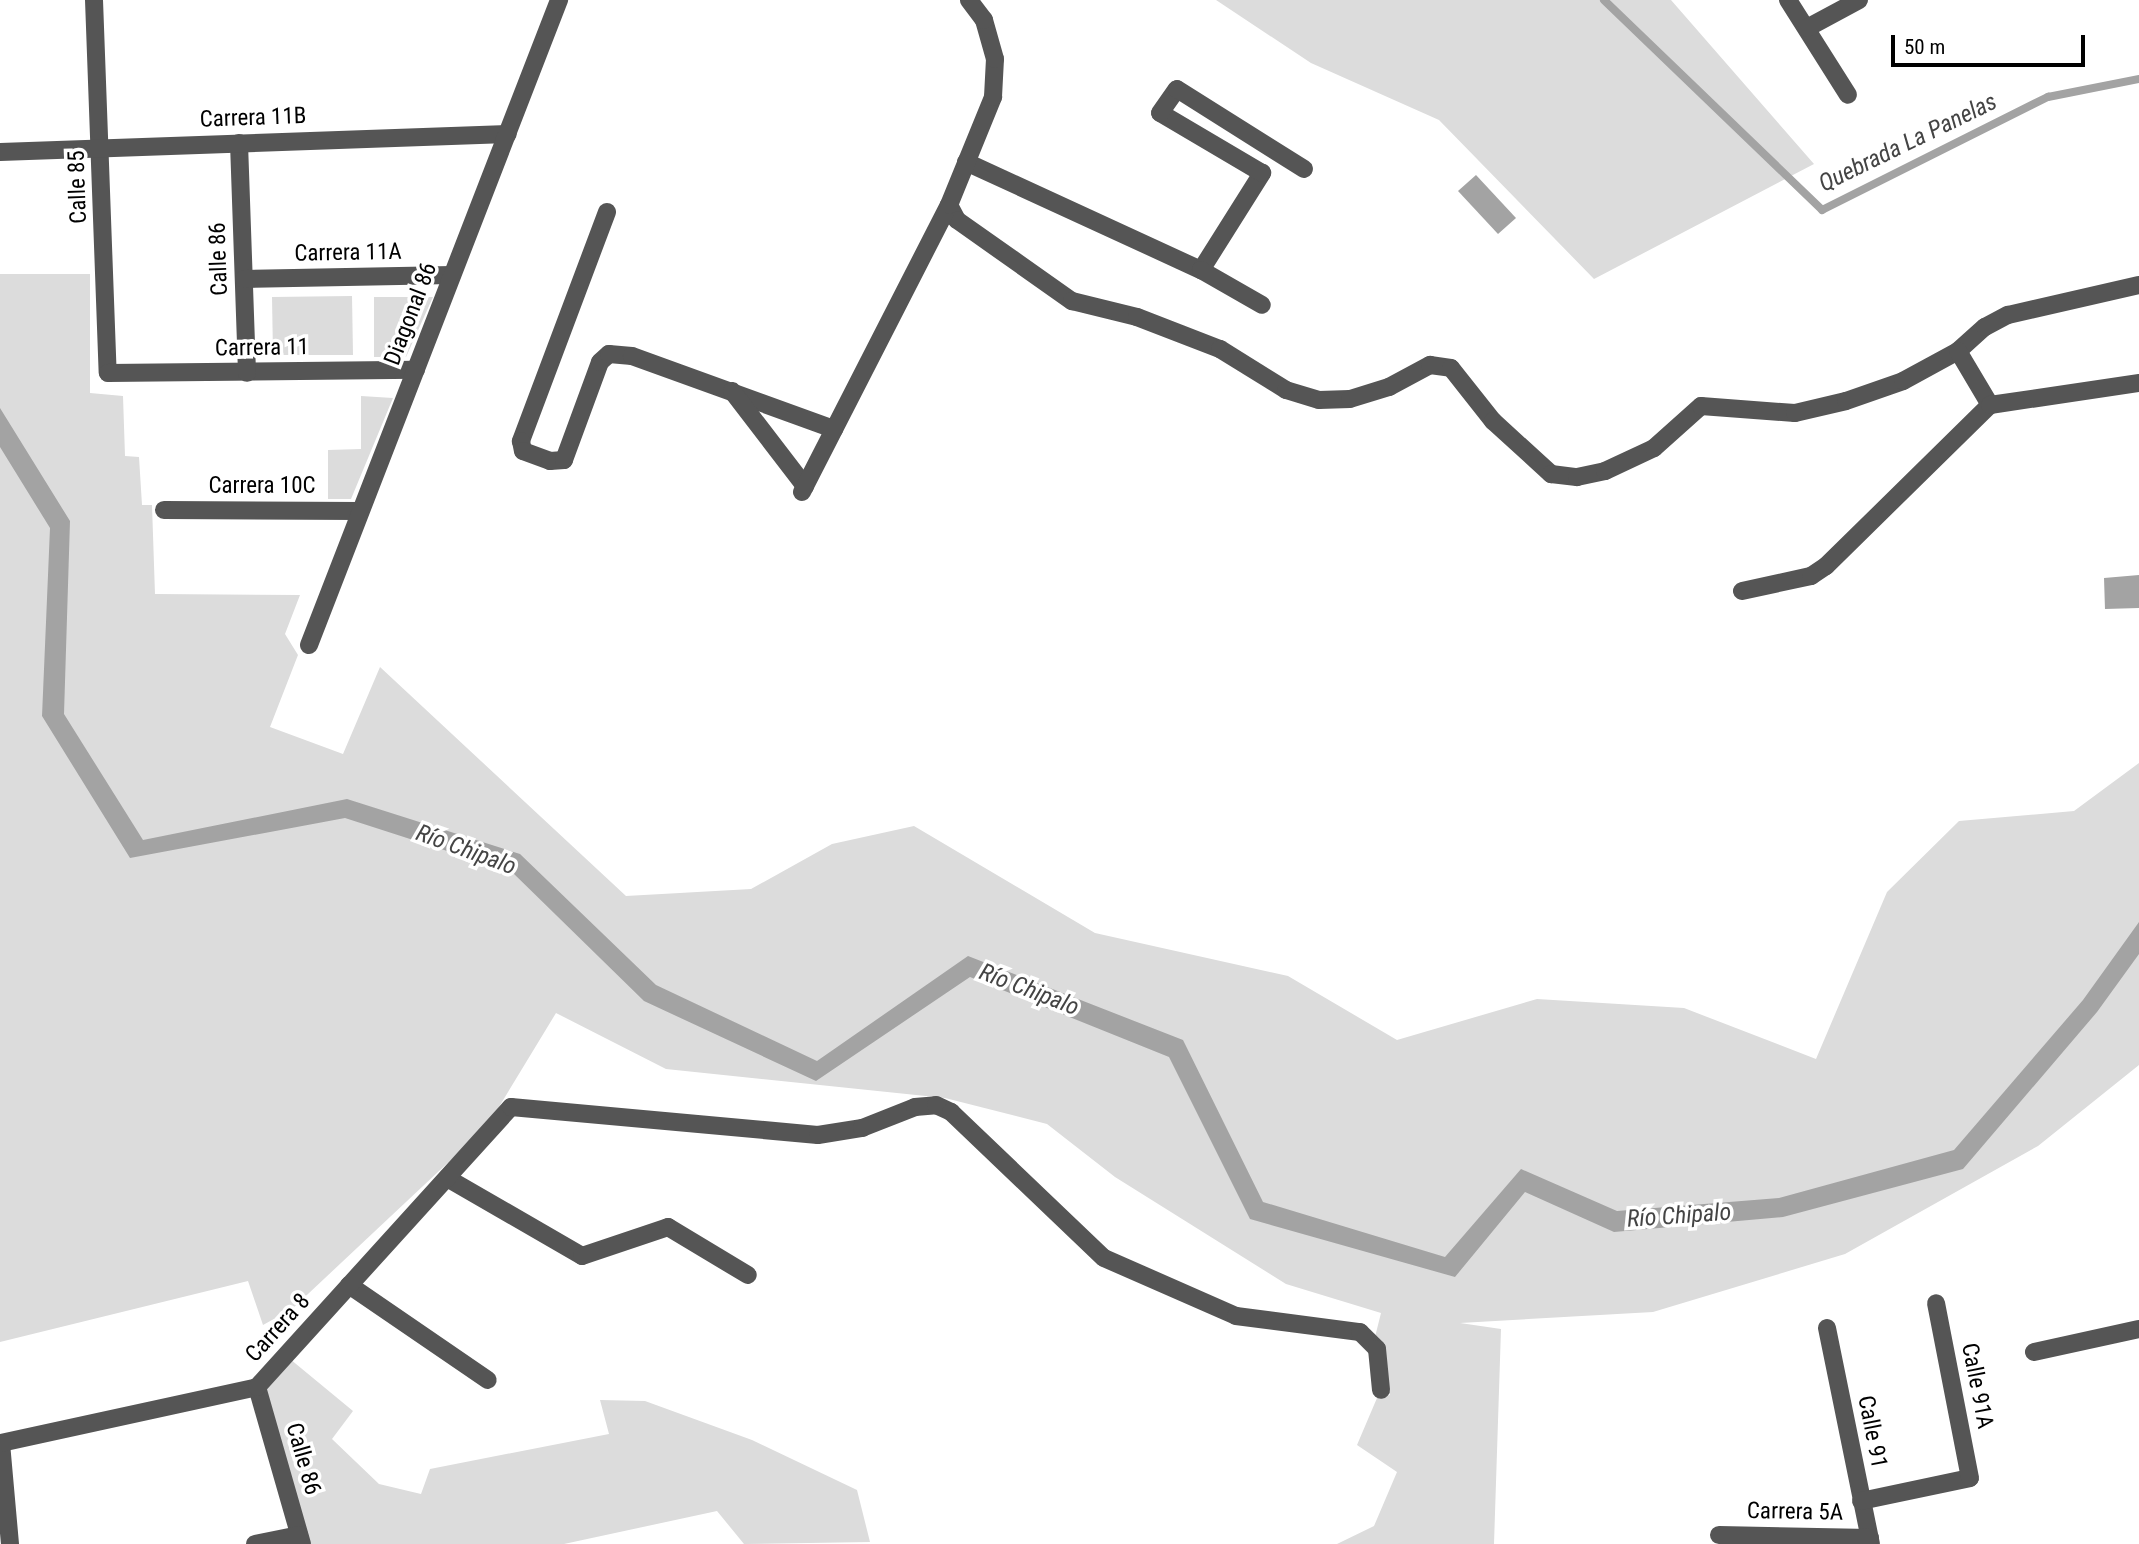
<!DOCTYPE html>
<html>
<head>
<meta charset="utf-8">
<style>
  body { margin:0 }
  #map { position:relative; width:2139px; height:1544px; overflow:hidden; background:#fff; font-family:"Roboto Condensed",sans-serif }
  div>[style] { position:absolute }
  .green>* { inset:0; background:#dcdcdc }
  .water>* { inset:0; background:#a3a3a3 }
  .stream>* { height:8px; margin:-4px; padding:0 4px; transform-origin:4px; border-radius:4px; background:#a3a3a3 }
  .minor>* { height:18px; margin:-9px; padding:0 9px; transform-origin:9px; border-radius:9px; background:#555 }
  span { translate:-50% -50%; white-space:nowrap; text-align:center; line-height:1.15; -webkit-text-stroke:7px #fff; paint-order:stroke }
  .street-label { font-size:23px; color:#000 }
  .water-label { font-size:24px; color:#444; font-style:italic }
  .scale { position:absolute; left:1891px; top:35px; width:194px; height:32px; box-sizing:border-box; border:4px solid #000; border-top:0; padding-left:9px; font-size:21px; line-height:24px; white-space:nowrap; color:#000; -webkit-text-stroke:5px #fff; paint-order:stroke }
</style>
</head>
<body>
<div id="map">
  <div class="green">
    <div style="clip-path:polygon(1216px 0,1671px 0,1814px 164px,1594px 279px,1439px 120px,1311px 63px)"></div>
    <div style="clip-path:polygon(0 274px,90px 274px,90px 393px,123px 396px,125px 456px,139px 457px,142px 505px,152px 505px,155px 594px,300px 595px,285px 634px,298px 655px,270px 727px,343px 754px,380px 667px,626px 896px,751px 889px,832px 844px,914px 826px,1095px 933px,1288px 976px,1397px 1040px,1537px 999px,1684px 1008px,1816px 1059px,1887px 892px,1959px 821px,2074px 811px,2139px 763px,2139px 1065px,2038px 1146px,1845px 1254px,1653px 1312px,1460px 1323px,1501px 1329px,1494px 1544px,1337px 1544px,1374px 1526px,1397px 1472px,1357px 1445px,1377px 1398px,1390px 1395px,1372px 1349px,1381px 1313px,1286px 1284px,1115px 1177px,1047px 1124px,945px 1098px,666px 1069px,556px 1013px,488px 1125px,292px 1309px,263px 1325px,248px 1281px,0 1342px)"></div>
    <div style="clip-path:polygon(352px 296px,353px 355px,273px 355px,272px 297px)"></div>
    <div style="clip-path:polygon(374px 297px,433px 297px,406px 357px,374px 357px)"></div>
    <div style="clip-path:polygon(361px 396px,393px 398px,351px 499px,328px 499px,328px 450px,361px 449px)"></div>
    <div style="clip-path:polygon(290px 1359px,353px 1411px,332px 1439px,379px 1484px,421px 1494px,430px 1469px,609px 1434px,600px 1400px,645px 1401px,752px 1440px,857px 1490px,870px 1542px,744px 1544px,717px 1511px,564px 1544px,308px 1544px,265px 1384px)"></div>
  </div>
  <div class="water">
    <div style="clip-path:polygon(1476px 175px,1516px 218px,1498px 234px,1458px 191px)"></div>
    <div style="clip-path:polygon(0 408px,70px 521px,64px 714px,143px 840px,347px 799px,520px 854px,656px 985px,817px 1061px,968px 956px,1183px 1040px,1263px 1202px,1445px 1257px,1521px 1169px,1617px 1211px,1779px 1198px,1954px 1150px,2083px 1000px,2139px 922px,2139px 954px,2097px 1012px,1963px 1169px,1783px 1217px,1614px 1232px,1525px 1192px,1455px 1277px,1250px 1219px,1169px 1057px,970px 977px,816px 1081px,644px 1001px,512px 872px,345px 818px,130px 858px,42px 716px,50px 528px,0 447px)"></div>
    <div style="clip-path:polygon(2139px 575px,2139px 608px,2105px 609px,2104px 578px)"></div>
  </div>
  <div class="stream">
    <div style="left:1604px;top:0;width:303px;rotate:43.9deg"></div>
    <div style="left:1822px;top:210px;width:253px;rotate:-26.6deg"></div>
    <div style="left:2048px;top:97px;width:93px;rotate:-11.2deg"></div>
  </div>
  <div class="minor">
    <div style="left:94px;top:0;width:373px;rotate:87.9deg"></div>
    <div style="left:108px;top:373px;width:308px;rotate:-0.6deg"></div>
    <div style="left:1788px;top:0;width:112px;rotate:57.7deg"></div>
    <div style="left:1807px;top:28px;width:59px;rotate:-28.3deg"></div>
    <div style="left:239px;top:143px;width:230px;rotate:88deg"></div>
    <div style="left:0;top:152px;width:508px;rotate:-2.03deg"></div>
    <div style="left:966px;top:162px;width:259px;rotate:24.7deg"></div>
    <div style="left:1201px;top:270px;width:115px;rotate:-57.8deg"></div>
    <div style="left:1262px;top:173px;width:118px;rotate:-149.5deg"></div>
    <div style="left:1160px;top:113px;width:29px;rotate:-55deg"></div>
    <div style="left:1177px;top:89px;width:150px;rotate:32.2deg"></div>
    <div style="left:949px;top:205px;width:17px;rotate:62deg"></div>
    <div style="left:957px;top:220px;width:141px;rotate:35.2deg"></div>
    <div style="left:1072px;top:301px;width:67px;rotate:13.8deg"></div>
    <div style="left:1137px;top:317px;width:89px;rotate:21.1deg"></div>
    <div style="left:1220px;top:349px;width:78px;rotate:31.8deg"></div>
    <div style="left:1286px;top:390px;width:34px;rotate:17deg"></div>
    <div style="left:1319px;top:400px;width:31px;rotate:-2deg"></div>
    <div style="left:1350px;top:399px;width:41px;rotate:-17.1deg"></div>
    <div style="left:1389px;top:387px;width:47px;rotate:-28.2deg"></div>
    <div style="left:1430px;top:365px;width:21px;rotate:8deg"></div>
    <div style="left:1451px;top:368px;width:68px;rotate:51.6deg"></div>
    <div style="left:1493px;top:421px;width:79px;rotate:42.4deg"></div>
    <div style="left:1551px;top:474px;width:26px;rotate:7deg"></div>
    <div style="left:1577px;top:477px;width:29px;rotate:-12deg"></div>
    <div style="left:1605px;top:471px;width:54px;rotate:-25.1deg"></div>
    <div style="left:1654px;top:448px;width:63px;rotate:-41.8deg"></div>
    <div style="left:1701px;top:406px;width:94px;rotate:4.3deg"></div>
    <div style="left:1795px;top:413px;width:52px;rotate:-13.2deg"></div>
    <div style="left:1846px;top:401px;width:60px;rotate:-19.3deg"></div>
    <div style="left:1903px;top:381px;width:63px;rotate:-28.6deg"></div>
    <div style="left:1958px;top:351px;width:36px;rotate:-42deg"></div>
    <div style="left:1985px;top:327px;width:26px;rotate:-28deg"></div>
    <div style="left:2008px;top:315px;width:134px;rotate:-12.9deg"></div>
    <div style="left:607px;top:212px;width:245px;rotate:110.6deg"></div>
    <div style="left:521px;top:441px;width:10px;rotate:79deg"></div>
    <div style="left:523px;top:451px;width:29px;rotate:20deg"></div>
    <div style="left:550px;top:461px;width:14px;rotate:-4deg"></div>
    <div style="left:564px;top:460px;width:104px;rotate:-69.8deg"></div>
    <div style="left:600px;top:362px;width:12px;rotate:-42deg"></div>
    <div style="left:609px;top:354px;width:23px;rotate:5deg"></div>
    <div style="left:632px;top:356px;width:215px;rotate:19.9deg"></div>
    <div style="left:1201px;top:270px;width:70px;rotate:29.8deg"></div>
    <div style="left:244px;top:279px;width:208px;rotate:-1.1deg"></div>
    <div style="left:1958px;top:351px;width:63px;rotate:59.3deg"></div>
    <div style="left:732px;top:391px;width:120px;rotate:52.5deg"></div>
    <div style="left:802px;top:492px;width:322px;rotate:-62.9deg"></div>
    <div style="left:949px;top:205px;width:117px;rotate:-67.8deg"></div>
    <div style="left:993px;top:97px;width:38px;rotate:-87deg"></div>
    <div style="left:995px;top:59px;width:41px;rotate:-105.8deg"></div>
    <div style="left:984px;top:20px;width:25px;rotate:-127deg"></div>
    <div style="left:164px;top:510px;width:196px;rotate:0.3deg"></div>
    <div style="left:1742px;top:591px;width:71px;rotate:-12.3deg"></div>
    <div style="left:1811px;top:576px;width:18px;rotate:-34deg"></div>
    <div style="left:1826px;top:566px;width:230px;rotate:-44.5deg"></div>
    <div style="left:1990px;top:405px;width:151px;rotate:-8.4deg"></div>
    <div style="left:309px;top:645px;width:692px;rotate:-68.81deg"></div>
    <div style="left:447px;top:1178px;width:156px;rotate:30deg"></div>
    <div style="left:582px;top:1256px;width:91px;rotate:-18.6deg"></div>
    <div style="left:668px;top:1227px;width:93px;rotate:31deg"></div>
    <div style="left:349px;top:1285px;width:168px;rotate:34.4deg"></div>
    <div style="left:1827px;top:1328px;width:220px;rotate:78.5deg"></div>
    <div style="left:2034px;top:1352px;width:107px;rotate:-12.4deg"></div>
    <div style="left:257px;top:1387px;width:163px;rotate:74deg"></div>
    <div style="left:1861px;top:1501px;width:111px;rotate:-11.9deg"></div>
    <div style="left:1970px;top:1478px;width:178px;rotate:-101deg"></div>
    <div style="left:1719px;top:1535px;width:151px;rotate:1.1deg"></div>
    <div style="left:10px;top:1544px;width:101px;rotate:-95.1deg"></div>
    <div style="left:1px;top:1443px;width:262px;rotate:-12.3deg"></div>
    <div style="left:257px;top:1387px;width:378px;rotate:-47.8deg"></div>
    <div style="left:511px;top:1107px;width:308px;rotate:5.2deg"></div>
    <div style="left:818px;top:1135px;width:45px;rotate:-9deg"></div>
    <div style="left:862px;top:1128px;width:57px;rotate:-21.6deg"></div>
    <div style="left:915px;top:1107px;width:21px;rotate:-5deg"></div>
    <div style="left:936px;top:1105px;width:17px;rotate:25deg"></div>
    <div style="left:951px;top:1112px;width:211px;rotate:43.7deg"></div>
    <div style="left:1104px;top:1258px;width:144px;rotate:23.7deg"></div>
    <div style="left:1236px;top:1316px;width:125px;rotate:7.4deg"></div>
    <div style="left:1360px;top:1332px;width:24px;rotate:45deg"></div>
    <div style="left:1377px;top:1349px;width:41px;rotate:84.4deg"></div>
    <div style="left:255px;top:1544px;width:45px;rotate:-11.6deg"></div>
  </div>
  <div class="street-label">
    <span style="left:253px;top:118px;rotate:-2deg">Carrera 11B</span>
    <span style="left:78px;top:187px;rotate:-92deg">Calle 85</span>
    <span style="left:348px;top:253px;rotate:-1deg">Carrera 11A</span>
    <span style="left:219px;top:259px;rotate:-92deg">Calle 86</span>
    <span style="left:411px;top:314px;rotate:-69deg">Diagonal 86</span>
    <span style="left:262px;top:348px;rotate:-1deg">Carrera 11</span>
    <span style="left:262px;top:486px">Carrera 10C</span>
    <span style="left:278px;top:1328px;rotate:-48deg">Carrera 8</span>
    <span style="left:1977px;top:1386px;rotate:79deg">Calle 91A</span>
    <span style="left:1872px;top:1432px;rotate:79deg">Calle 91</span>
    <span style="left:303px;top:1459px;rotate:74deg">Calle 86</span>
    <span style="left:1795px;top:1512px;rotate:1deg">Carrera 5A</span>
  </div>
  <div class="water-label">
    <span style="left:1908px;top:143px;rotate:-26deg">Quebrada La Panelas</span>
    <span style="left:466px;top:850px;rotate:20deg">Río Chipalo</span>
    <span style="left:1029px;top:990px;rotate:21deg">Río Chipalo</span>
    <span style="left:1679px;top:1216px;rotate:-4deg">Río Chipalo</span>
  </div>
  <div class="scale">50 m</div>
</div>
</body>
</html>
